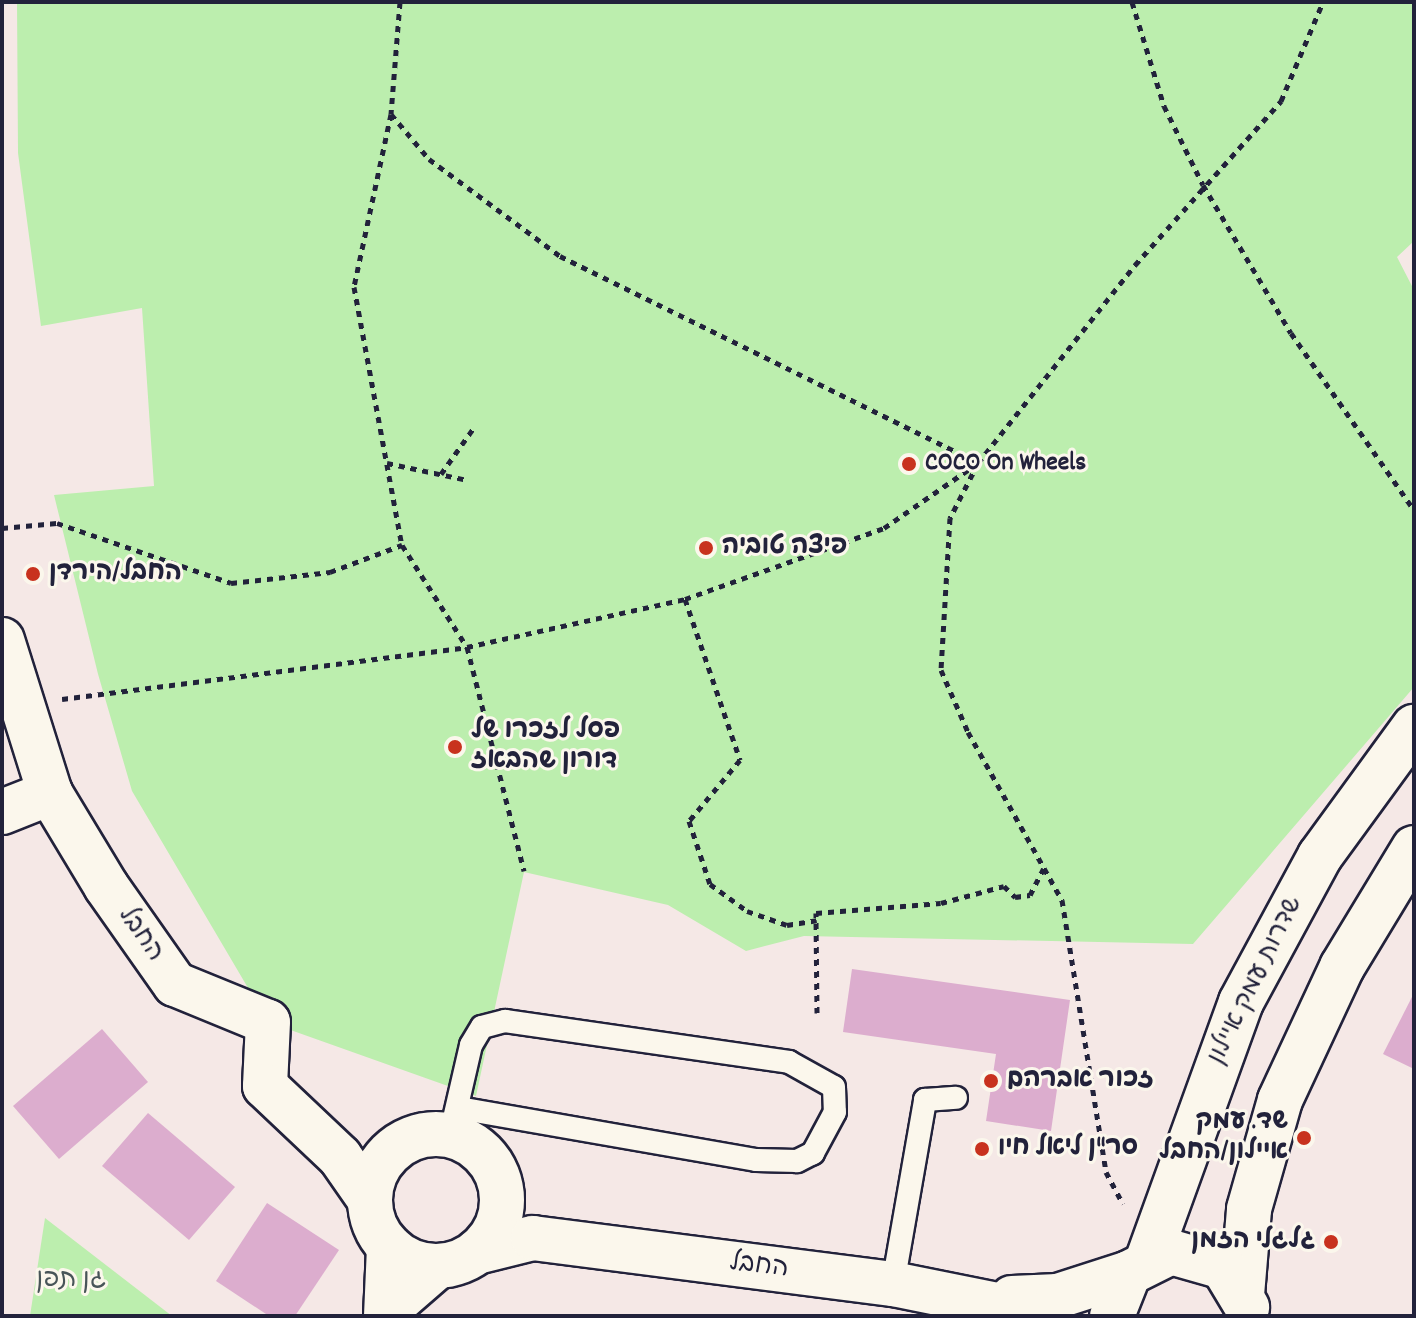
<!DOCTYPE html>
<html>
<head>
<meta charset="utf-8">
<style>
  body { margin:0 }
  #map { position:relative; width:1416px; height:1318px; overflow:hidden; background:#f5e8e6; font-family:Dekko,"Playpen Sans Hebrew",sans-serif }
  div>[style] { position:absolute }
  .green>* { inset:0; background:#bceeae }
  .building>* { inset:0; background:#dcadce }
  .path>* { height:5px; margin-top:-2.5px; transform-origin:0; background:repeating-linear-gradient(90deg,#22223b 0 6px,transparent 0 12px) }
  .roads { filter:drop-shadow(2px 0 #22223b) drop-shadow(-2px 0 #22223b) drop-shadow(0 2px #22223b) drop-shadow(0 -2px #22223b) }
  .service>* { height:22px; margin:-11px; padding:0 11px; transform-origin:11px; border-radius:11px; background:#fbf7ec }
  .minor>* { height:44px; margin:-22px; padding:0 22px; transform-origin:22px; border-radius:22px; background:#fbf7ec }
  .tertiary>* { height:44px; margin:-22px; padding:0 22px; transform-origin:22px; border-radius:22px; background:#fbf7ec }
  .tertiary>.ring { margin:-22px; padding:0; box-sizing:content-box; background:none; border:44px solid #fbf7ec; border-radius:50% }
  .secondary>* { height:44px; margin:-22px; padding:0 22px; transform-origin:22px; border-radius:22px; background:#fbf7ec }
  .dots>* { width:22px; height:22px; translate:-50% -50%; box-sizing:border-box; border:4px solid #fbf7ec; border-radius:50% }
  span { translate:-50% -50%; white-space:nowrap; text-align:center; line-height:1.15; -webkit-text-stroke:6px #fbf7ec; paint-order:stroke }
  .poi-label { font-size:26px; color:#22223b; font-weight:700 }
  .left { translate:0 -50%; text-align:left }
  .right { translate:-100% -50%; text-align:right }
  .street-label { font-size:26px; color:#22223b }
  .park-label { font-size:26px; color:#485558 }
  .frame { position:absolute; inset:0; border:4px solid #22223b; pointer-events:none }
</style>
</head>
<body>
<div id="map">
  <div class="green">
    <div style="clip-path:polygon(17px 2px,1414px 2px,1414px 241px,1397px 257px,1414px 290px,1414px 687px,1193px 944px,804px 936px,746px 951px,668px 905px,524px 872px,476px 1096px,268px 1022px,132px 791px,98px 674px,54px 495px,154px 486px,142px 308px,41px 326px,18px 153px)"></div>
    <div style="clip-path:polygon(45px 1218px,172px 1316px,30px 1316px)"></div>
  </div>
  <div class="building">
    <div style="clip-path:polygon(852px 969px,1070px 1000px,1051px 1131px,986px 1121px,996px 1054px,843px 1032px)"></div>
    <div style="clip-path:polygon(1414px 993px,1414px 1069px,1383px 1054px)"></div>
    <div style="clip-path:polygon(102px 1029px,148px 1082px,59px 1159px,13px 1106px)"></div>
    <div style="clip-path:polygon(148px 1113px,235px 1187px,189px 1240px,102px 1166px)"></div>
    <div style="clip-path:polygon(267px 1203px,339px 1250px,295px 1316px,269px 1316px,216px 1281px)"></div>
  </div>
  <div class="path">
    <div style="left:400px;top:2px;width:112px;rotate:94.6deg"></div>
    <div style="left:391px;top:114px;width:177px;rotate:102.1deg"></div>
    <div style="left:354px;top:287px;width:262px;rotate:79.5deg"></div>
    <div style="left:402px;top:545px;width:121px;rotate:57.5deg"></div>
    <div style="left:467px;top:647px;width:231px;rotate:75.7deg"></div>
    <div style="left:1132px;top:2px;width:109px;rotate:72.9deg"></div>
    <div style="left:1164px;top:106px;width:88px;rotate:63.7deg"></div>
    <div style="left:1203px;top:185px;width:172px;rotate:59.3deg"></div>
    <div style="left:1291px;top:333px;width:216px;rotate:55.2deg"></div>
    <div style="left:391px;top:114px;width:59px;rotate:49.8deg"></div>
    <div style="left:429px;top:159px;width:163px;rotate:36.5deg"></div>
    <div style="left:560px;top:256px;width:466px;rotate:26.3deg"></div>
    <div style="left:978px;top:463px;width:62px;rotate:117deg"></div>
    <div style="left:950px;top:518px;width:152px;rotate:93.4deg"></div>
    <div style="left:941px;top:670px;width:68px;rotate:66.5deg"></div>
    <div style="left:968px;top:732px;width:193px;rotate:60.8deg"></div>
    <div style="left:1062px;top:900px;width:276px;rotate:80.8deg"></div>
    <div style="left:1106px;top:1172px;width:36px;rotate:62deg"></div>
    <div style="left:387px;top:463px;width:83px;rotate:11.9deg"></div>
    <div style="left:441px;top:474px;width:59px;rotate:-54.7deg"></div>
    <div style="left:2px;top:528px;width:55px;rotate:-5.2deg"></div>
    <div style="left:57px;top:523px;width:184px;rotate:19deg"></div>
    <div style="left:231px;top:583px;width:100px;rotate:-6.3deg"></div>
    <div style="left:330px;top:572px;width:77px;rotate:-20.6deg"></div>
    <div style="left:685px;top:599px;width:170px;rotate:71.1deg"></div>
    <div style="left:740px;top:760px;width:80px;rotate:129.9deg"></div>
    <div style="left:689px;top:821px;width:66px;rotate:71.6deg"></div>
    <div style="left:710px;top:884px;width:46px;rotate:36.1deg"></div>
    <div style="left:747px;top:911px;width:42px;rotate:19.3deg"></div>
    <div style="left:787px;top:925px;width:30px;rotate:-9deg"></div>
    <div style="left:62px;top:699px;width:408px;rotate:-7.3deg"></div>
    <div style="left:467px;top:647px;width:223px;rotate:-12.4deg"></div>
    <div style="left:685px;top:599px;width:211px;rotate:-19.6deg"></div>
    <div style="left:884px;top:528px;width:114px;rotate:-34.7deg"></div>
    <div style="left:978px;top:463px;width:253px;rotate:-51.6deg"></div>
    <div style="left:1135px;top:265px;width:220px;rotate:-48.3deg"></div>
    <div style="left:1281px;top:101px;width:108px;rotate:-67deg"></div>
    <div style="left:817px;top:1013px;width:100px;rotate:-90.6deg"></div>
    <div style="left:816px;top:913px;width:125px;rotate:-4.6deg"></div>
    <div style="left:941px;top:903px;width:65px;rotate:-15.1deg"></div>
    <div style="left:1004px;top:886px;width:16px;rotate:45deg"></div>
    <div style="left:1015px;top:897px;width:15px;rotate:-8deg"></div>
    <div style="left:1030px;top:895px;width:30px;rotate:-63deg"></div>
  </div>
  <div class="roads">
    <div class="service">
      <div style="left:450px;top:1136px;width:93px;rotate:-77deg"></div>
      <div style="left:471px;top:1045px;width:21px;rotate:-59deg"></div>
      <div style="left:482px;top:1027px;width:24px;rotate:-15deg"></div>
      <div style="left:505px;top:1021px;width:287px;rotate:8.2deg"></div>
      <div style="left:789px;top:1062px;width:51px;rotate:29.1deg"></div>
      <div style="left:834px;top:1087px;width:25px;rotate:88deg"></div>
      <div style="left:835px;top:1112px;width:47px;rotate:118.2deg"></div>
      <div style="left:813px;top:1153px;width:18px;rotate:153deg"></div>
      <div style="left:797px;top:1161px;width:41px;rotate:-178.6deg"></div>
      <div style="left:756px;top:1160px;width:303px;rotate:-170.1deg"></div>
      <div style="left:893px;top:1284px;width:187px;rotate:-80.1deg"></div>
      <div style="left:925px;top:1100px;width:31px;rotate:-4deg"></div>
    </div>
    <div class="minor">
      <div style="left:387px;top:1310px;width:67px;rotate:-40.8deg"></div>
      <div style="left:386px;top:1316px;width:70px;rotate:-87.5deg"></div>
    </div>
    <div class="tertiary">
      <div style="left:2px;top:640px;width:160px;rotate:72.6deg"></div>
      <div style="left:50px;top:793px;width:109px;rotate:58.9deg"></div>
      <div style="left:106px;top:886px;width:120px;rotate:54.9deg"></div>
      <div style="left:175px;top:984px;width:100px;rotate:22.2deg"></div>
      <div style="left:268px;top:1022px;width:64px;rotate:92.7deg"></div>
      <div style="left:265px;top:1086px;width:103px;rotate:43.4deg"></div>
      <div style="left:340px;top:1157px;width:52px;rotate:55.1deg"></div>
      <div style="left:2px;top:812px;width:52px;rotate:-21.6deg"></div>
      <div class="ring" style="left:370px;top:1134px;width:88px;height:88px"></div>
      <div style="left:477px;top:1252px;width:58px;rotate:-14deg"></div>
      <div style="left:533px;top:1238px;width:363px;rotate:7.3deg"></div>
      <div style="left:893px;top:1284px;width:161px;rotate:11.4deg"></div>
      <div style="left:1012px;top:1298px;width:46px;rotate:-2.5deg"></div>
      <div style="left:1058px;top:1296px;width:75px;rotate:-17.9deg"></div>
    </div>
    <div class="secondary">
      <div style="left:1148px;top:1259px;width:273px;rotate:-70.1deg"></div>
      <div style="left:1241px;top:1002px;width:166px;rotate:-61.6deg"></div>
      <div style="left:1320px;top:856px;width:160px;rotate:-53.9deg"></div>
      <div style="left:1242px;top:1295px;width:86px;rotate:-85.3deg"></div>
      <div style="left:1249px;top:1209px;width:113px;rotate:-74.1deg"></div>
      <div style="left:1280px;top:1100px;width:147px;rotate:-65deg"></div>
      <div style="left:1342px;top:967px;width:139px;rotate:-58.8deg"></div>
      <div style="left:1112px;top:1316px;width:46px;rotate:-68.4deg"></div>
      <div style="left:1129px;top:1273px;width:47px;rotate:-26.6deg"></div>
      <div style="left:1171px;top:1252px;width:54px;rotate:16.1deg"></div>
      <div style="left:1223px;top:1267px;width:47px;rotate:59deg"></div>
    </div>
  </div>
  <div class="dots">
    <div style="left:909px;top:464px;background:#c8321e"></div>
    <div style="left:706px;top:548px;background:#c8321e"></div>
    <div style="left:33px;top:574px;background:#c8321e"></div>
    <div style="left:455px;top:747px;background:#c8321e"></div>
    <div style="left:991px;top:1081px;background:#c8321e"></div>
    <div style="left:1304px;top:1138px;background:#c8321e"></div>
    <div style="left:982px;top:1149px;background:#c8321e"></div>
    <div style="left:1331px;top:1242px;background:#c8321e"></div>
  </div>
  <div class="poi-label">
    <span class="left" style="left:925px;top:464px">COCO On Wheels</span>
    <span class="left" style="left:722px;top:548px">פיצה טוביה</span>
    <span class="left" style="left:49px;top:574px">החבל/הירדן</span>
    <span class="left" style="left:471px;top:747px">פסל לזכרו של<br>דורון שהבאז</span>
    <span class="left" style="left:1007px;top:1081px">זכור אברהם</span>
    <span class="right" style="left:1288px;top:1138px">שד. עמק<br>איילון/החבל</span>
    <span class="left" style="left:998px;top:1149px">סר"ן ליאל חיו</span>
    <span class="right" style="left:1315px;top:1242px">גלגלי הזמן</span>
  </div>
  <div class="street-label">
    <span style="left:140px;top:935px;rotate:55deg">החבל</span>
    <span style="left:1256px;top:981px;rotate:-64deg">שדרות עמק איילון</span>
    <span style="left:759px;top:1267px;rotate:7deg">החבל</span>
  </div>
  <div class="park-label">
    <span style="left:71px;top:1281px">גן תפן</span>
  </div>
  <div class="frame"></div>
</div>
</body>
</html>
